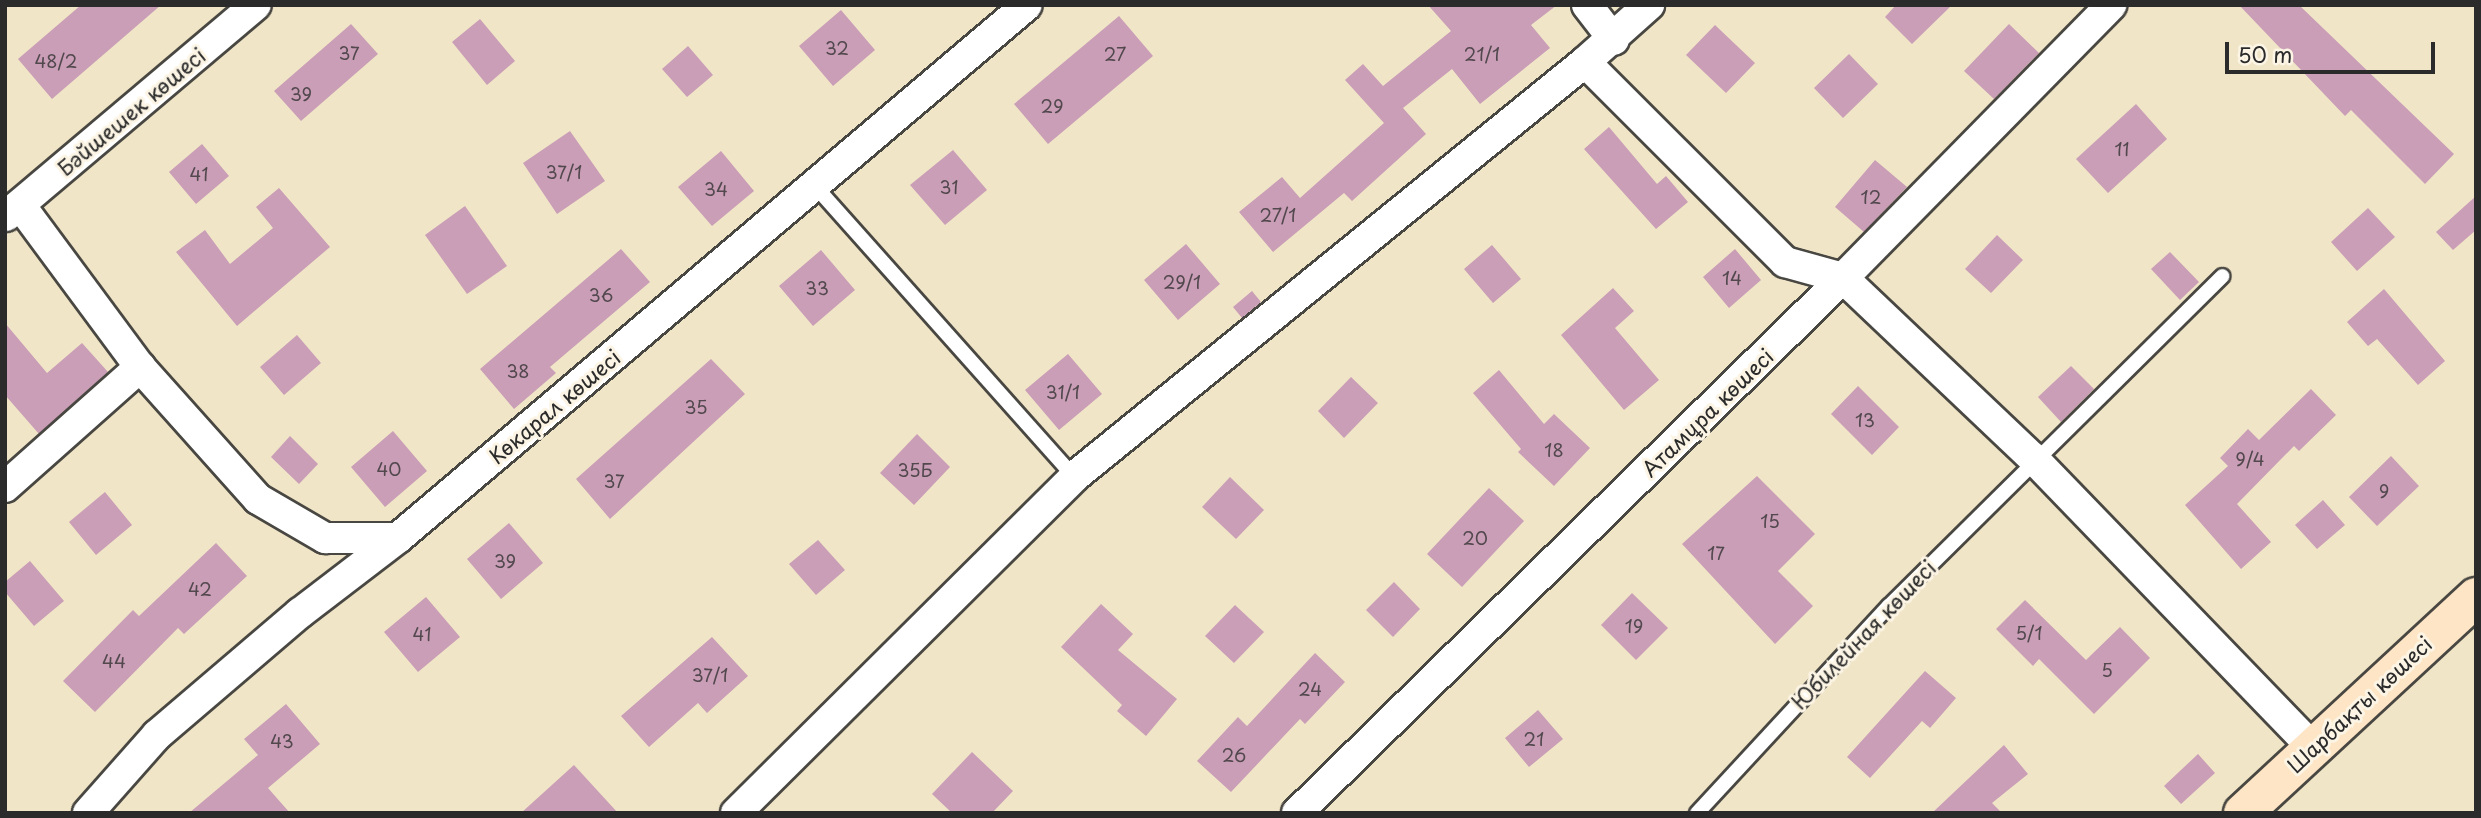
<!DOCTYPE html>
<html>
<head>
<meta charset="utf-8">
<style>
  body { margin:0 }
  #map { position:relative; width:2481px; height:818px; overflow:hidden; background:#f1e5c7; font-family:"Playpen Sans",sans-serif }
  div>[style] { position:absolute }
  .building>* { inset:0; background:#c99eb6 }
  .roads { filter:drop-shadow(2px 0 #494742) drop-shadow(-2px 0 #494742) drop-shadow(0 2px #494742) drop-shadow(0 -2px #494742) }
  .lane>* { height:14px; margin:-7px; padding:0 7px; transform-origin:7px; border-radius:7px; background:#fff }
  .street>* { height:30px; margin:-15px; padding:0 15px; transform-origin:15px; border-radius:15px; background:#fff }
  .secondary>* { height:38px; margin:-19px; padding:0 19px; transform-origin:19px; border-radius:19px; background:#fde5c5 }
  span { translate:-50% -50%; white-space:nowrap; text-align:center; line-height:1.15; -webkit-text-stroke:6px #fcf5e5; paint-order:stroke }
  .number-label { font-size:18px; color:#52484e }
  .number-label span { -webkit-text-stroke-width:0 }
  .street-label { font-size:21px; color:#2b2b2b }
  .frame { position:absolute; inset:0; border:7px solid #2b2b2b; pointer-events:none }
  .scale { position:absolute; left:2225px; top:42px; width:210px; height:32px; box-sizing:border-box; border:4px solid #2b2b2b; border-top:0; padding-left:9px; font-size:21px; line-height:24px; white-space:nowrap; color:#2b2b2b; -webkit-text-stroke:5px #fcf5e5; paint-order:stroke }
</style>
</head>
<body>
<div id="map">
  <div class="building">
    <div style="clip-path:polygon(81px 5px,161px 5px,52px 99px,18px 59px)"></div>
    <div style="clip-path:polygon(1428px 5px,1557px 5px,1531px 25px,1550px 48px,1480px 104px,1452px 69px,1403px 108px,1426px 134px,1352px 201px,1344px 193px,1273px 252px,1239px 212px,1282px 177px,1300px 198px,1384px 123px,1345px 80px,1363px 64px,1383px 86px,1451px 31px)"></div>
    <div style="clip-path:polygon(1896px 5px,1952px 5px,1912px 44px,1885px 17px)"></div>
    <div style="clip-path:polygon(2239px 5px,2299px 5px,2454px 154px,2425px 184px,2351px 110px,2345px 116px)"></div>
    <div style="clip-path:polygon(841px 10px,875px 50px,833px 86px,799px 46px)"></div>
    <div style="clip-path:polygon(1119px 16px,1153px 56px,1048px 144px,1014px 104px)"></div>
    <div style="clip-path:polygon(480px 19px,515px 61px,487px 85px,452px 42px)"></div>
    <div style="clip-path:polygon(351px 24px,378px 54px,301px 121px,274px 91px)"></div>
    <div style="clip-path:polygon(2009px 24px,2039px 53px,1994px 99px,1964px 71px)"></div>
    <div style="clip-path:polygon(1715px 25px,1755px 63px,1726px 93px,1686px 55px)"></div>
    <div style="clip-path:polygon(688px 46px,713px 75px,687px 97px,662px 69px)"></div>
    <div style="clip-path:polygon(1849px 54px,1878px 84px,1843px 118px,1814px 88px)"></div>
    <div style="clip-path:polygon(2136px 104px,2167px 139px,2108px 193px,2076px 159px)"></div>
    <div style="clip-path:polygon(1609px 127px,1657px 184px,1666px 176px,1688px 202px,1656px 229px,1584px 149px)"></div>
    <div style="clip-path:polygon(570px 131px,605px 181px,557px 214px,523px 163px)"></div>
    <div style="clip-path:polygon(202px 144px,229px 176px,196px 204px,169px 172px)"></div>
    <div style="clip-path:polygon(953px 150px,987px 190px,945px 225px,910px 185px)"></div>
    <div style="clip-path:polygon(721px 151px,754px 191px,712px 226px,678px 187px)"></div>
    <div style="clip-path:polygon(1875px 160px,1907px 187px,1864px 232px,1835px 207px)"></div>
    <div style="clip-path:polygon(279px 188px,330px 247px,237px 326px,176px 252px,205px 230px,230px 264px,273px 228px,256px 207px)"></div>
    <div style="clip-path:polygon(2476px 196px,2476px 230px,2453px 250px,2436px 232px)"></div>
    <div style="clip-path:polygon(465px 206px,507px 266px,467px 294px,425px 235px)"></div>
    <div style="clip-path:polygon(2368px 208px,2395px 237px,2357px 271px,2331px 242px)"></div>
    <div style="clip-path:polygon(1997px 235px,2023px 260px,1991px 293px,1965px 269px)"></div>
    <div style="clip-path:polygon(1186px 244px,1220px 284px,1178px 320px,1144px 280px)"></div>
    <div style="clip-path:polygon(1492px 245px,1521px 279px,1493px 303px,1464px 269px)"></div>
    <div style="clip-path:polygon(621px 249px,650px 282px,550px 367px,556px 373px,514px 409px,480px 369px)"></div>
    <div style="clip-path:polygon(1735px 249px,1761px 280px,1729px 308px,1703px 277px)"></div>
    <div style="clip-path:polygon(821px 250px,855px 290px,813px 326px,779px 286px)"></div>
    <div style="clip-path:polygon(2170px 252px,2199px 282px,2180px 300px,2151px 269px)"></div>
    <div style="clip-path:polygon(1613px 288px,1634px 311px,1615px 328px,1659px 380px,1624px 410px,1561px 335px)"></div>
    <div style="clip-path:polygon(2384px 289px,2445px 361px,2418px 385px,2377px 339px,2368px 346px,2347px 322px)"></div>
    <div style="clip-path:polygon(1252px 291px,1261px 302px,1242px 318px,1233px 307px)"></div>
    <div style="clip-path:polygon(5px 323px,47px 373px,82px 343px,108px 372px,39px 434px,5px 395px)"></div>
    <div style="clip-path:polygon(297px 335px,321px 363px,284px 395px,260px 367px)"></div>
    <div style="clip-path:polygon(1068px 354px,1102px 394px,1059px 430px,1025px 390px)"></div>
    <div style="clip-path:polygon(711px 359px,745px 394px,610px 519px,576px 479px)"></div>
    <div style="clip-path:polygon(2071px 366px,2094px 389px,2061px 422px,2038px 397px)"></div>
    <div style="clip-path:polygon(1499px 370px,1544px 424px,1554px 414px,1590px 448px,1554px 486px,1518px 452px,1521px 449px,1473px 393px)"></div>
    <div style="clip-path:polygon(1351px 377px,1378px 403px,1344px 438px,1318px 411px)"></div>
    <div style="clip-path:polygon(1858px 386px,1899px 427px,1872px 455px,1831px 414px)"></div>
    <div style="clip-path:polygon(2311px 389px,2336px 415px,2299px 451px,2294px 446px,2237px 504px,2271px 542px,2241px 569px,2185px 505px,2228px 466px,2220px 458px,2248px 429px,2259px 440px)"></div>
    <div style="clip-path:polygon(393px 431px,427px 471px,385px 507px,351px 467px)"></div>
    <div style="clip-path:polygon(917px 434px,950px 467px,914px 505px,880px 473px)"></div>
    <div style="clip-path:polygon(290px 436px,318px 464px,299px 484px,271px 457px)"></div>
    <div style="clip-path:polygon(2391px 456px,2419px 486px,2377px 526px,2349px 497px)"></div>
    <div style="clip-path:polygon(1757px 476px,1815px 534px,1778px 571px,1813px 606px,1775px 644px,1682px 544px)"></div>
    <div style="clip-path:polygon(1230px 477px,1264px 510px,1236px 539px,1202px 507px)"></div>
    <div style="clip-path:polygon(1489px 488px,1524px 521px,1462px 587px,1427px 554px)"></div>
    <div style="clip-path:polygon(105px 492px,132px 525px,96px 555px,69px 522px)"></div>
    <div style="clip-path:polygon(2323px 500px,2345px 525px,2317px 549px,2295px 525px)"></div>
    <div style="clip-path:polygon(509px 523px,543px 563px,501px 599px,467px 559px)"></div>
    <div style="clip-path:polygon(818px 540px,845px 570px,816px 595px,789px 564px)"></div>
    <div style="clip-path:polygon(216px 543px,247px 576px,184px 634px,178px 628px,95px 712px,63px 681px,133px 610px,139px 616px)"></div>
    <div style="clip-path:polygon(30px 561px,64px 601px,34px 626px,5px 592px,5px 582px)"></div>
    <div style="clip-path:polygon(1394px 582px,1420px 609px,1393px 637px,1366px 610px)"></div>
    <div style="clip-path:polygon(1632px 593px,1668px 628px,1636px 660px,1601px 625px)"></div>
    <div style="clip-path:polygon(426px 597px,460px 637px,418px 672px,384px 632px)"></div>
    <div style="clip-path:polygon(2025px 600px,2086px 660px,2120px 627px,2150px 658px,2094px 714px,2039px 659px,2033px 666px,1996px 629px)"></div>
    <div style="clip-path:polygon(1101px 604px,1133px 634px,1118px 650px,1177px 699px,1146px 736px,1117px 711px,1122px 705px,1061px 647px)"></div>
    <div style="clip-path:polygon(1235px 605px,1264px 632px,1234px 663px,1205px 636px)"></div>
    <div style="clip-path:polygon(712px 637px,748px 676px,707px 713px,698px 703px,649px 747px,621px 716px)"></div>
    <div style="clip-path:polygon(1315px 653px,1345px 682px,1305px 724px,1300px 719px,1231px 792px,1197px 761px,1238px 717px,1247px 726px)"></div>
    <div style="clip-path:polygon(1925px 671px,1956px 698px,1930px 728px,1922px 721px,1870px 778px,1847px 757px)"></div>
    <div style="clip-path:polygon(286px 704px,320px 744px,268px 788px,290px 813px,189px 813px,258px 755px,244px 739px)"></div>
    <div style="clip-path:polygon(1538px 710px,1563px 739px,1529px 767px,1505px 738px)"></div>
    <div style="clip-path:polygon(2004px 745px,2028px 774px,1992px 803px,2002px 813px,1932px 813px)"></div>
    <div style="clip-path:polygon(972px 752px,1013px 791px,992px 813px,952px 813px,932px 794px)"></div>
    <div style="clip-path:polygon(2198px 754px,2215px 773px,2181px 804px,2164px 786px)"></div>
    <div style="clip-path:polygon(574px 765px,618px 813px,521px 813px)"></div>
  </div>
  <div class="roads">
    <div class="lane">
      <div style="left:815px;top:186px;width:390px;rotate:48.3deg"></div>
      <div style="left:1697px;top:813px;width:282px;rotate:-47.2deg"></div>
      <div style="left:1889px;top:606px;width:469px;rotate:-44.7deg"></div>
    </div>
    <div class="street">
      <div style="left:1587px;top:5px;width:44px;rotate:52.4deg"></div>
      <div style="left:1585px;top:62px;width:86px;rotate:-41.7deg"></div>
      <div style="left:20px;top:205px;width:202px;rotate:53.5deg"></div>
      <div style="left:140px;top:367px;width:177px;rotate:48.2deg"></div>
      <div style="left:258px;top:499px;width:78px;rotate:30.2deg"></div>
      <div style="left:325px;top:538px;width:73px"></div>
      <div style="left:6px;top:216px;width:327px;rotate:-40.2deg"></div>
      <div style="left:5px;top:487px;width:181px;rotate:-41.6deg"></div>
      <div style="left:88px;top:813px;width:104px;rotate:-48.5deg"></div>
      <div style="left:157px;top:735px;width:188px;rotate:-40.5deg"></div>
      <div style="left:300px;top:613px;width:123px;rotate:-37.4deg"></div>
      <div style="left:398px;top:538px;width:824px;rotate:-40.28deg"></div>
      <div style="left:736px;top:813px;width:477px;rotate:-44.8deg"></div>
      <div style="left:1074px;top:477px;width:658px;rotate:-39.08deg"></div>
      <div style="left:1585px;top:62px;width:283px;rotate:45deg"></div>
      <div style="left:1785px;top:262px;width:60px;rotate:15.4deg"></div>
      <div style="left:1843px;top:278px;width:262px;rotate:43.5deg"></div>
      <div style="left:2033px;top:458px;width:400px;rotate:46deg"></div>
      <div style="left:1297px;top:813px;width:764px;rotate:-44.42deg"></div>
      <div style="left:1843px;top:278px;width:383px;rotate:-45.5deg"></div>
    </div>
    <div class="secondary">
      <div style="left:2243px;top:813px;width:318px;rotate:-42.8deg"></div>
    </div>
  </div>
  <div class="number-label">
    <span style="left:837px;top:48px">32</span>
    <span style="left:349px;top:53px">37</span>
    <span style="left:1115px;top:54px">27</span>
    <span style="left:1482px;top:54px">21/1</span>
    <span style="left:56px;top:61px">48/2</span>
    <span style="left:301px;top:94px">39</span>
    <span style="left:1052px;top:106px">29</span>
    <span style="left:2122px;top:149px">11</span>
    <span style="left:564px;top:172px">37/1</span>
    <span style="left:199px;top:174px">41</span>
    <span style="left:949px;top:187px">31</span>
    <span style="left:716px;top:189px">34</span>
    <span style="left:1871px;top:197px">12</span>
    <span style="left:1278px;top:215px">27/1</span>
    <span style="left:1732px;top:278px">14</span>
    <span style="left:1182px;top:282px">29/1</span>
    <span style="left:817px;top:288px">33</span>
    <span style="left:601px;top:295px">36</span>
    <span style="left:518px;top:371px">38</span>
    <span style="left:1063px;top:392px">31/1</span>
    <span style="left:696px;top:407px">35</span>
    <span style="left:1865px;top:420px">13</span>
    <span style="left:1554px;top:450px">18</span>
    <span style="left:2250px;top:459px">9/4</span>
    <span style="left:389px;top:469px">40</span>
    <span style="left:915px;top:470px">35Б</span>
    <span style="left:614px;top:481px">37</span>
    <span style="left:2384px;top:491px">9</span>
    <span style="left:1770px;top:521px">15</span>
    <span style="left:1475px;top:538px">20</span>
    <span style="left:1716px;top:553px">17</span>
    <span style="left:505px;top:561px">39</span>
    <span style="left:200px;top:589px">42</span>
    <span style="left:1634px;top:626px">19</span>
    <span style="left:2029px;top:633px">5/1</span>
    <span style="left:422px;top:634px">41</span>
    <span style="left:114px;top:661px">44</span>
    <span style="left:2107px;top:670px">5</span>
    <span style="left:710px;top:675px">37/1</span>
    <span style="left:1310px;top:689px">24</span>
    <span style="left:1534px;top:739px">21</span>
    <span style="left:282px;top:741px">43</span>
    <span style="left:1234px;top:755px">26</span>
  </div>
  <div class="street-label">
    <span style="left:131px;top:111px;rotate:-40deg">Бәйшешек көшесі</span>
    <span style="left:554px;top:406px;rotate:-40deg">Көкарал көшесі</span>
    <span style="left:1707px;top:412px;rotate:-44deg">Атамұра көшесі</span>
    <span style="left:1863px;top:634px;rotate:-46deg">Юбилейная көшесі</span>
    <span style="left:2359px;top:704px;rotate:-43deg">Шарбақты көшесі</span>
  </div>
  <div class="frame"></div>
  <div class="scale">50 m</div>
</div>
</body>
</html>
